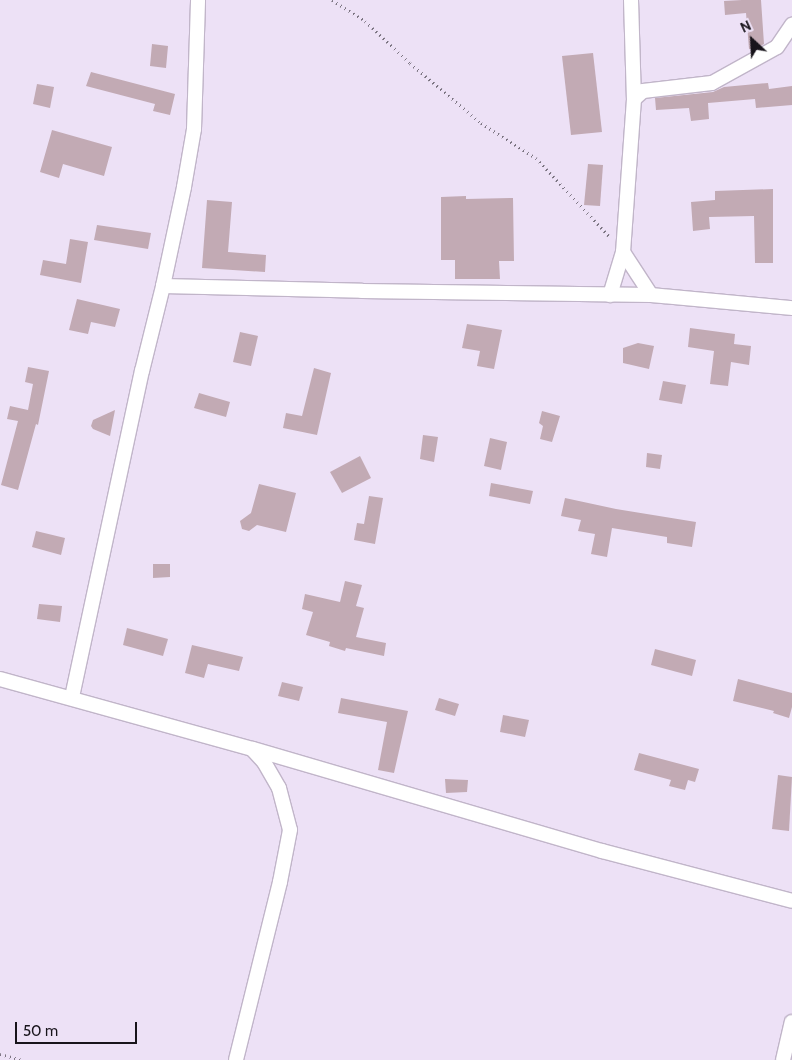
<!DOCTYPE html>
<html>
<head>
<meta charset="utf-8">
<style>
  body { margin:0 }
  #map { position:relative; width:792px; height:1060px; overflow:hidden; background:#ede1f6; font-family:Cabin,sans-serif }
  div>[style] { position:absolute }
  .building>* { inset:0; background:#c2aab4 }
  .path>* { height:3px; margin-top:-1.5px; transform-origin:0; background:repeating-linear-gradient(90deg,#7c7582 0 1px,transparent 0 5px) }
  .roads { filter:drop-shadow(1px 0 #c1b5c9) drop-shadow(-1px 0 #c1b5c9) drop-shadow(0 1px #c1b5c9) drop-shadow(0 -1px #c1b5c9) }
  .street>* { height:14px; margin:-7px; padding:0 7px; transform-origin:7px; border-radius:7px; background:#fff }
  span { translate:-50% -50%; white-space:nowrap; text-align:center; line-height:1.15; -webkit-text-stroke:5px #ede1f6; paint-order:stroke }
  .north { position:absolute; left:727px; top:15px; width:50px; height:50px; -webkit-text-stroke:4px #ede1f6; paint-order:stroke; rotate:335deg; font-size:14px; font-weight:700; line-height:20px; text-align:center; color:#18141b }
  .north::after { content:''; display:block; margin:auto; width:18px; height:22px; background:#18141b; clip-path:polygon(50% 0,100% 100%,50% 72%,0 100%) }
  .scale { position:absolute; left:15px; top:1022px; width:122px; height:22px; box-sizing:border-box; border:2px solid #18141b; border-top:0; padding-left:6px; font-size:15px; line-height:18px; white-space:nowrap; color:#18141b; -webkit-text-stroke:4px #ede1f6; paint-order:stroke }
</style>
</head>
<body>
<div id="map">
  <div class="building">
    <div style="clip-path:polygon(742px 0,761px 0,764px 44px,757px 48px,749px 49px,746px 13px,725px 15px,724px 1px)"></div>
    <div style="clip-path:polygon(152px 44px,168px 46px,166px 68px,150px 66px)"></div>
    <div style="clip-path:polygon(593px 53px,602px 132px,571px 135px,562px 56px)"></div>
    <div style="clip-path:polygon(91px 72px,175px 94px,170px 115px,153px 111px,155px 104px,86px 86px)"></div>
    <div style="clip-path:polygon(768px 83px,769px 89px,792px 86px,792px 105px,756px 108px,755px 99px,708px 103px,709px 119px,691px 121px,689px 108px,656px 110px,655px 98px,713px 92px,724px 87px)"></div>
    <div style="clip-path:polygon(37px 84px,54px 87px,50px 108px,33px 104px)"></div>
    <div style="clip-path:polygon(52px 130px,112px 147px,104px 176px,63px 164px,59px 178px,40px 172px)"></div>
    <div style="clip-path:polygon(588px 164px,603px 165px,600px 206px,584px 205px)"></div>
    <div style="clip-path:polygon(773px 189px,773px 263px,755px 263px,754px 216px,709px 217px,710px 229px,693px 231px,691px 202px,715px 200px,715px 191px)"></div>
    <div style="clip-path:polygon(466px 196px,466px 199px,513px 198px,514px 261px,499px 261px,500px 279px,455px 279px,455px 260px,441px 260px,441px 197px)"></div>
    <div style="clip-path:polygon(207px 200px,232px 202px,228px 252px,266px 255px,265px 272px,202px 268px)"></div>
    <div style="clip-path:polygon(97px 225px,151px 233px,148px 249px,94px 240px)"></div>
    <div style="clip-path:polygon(70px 239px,88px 242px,81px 283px,40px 275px,43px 260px,66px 264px)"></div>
    <div style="clip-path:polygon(77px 299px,120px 309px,115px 327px,91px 322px,88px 334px,69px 330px)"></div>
    <div style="clip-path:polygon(467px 324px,502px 330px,494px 369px,477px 366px,480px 351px,462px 348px)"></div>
    <div style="clip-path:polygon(690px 328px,735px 334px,734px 344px,751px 346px,749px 365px,731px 362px,728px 386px,710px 384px,714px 351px,688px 347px)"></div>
    <div style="clip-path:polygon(240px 332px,258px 336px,251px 366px,233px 362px)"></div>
    <div style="clip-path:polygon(638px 343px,654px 346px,649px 369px,623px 363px,623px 348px)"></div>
    <div style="clip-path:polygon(28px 367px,49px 371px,38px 425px,36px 424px,18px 490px,1px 485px,18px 421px,7px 419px,10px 406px,28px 410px,33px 384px,25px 382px)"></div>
    <div style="clip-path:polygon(314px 368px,331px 373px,317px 435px,283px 428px,286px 413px,302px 416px)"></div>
    <div style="clip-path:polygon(663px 381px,686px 385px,682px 404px,659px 400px)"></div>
    <div style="clip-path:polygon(199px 393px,230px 402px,226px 417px,194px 408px)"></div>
    <div style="clip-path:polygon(115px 410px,110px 436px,93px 429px,91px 426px,93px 420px)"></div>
    <div style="clip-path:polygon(542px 411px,560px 416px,552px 442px,540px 439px,543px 426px,539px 423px)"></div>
    <div style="clip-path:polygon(423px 435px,438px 437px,434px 462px,420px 459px)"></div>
    <div style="clip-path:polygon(490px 438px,507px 442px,501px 470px,484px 466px)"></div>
    <div style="clip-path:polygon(647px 453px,662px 455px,660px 469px,646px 467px)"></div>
    <div style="clip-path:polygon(360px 456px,371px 478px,342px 493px,330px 472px)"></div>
    <div style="clip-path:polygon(491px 483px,533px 491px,530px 504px,489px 496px)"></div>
    <div style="clip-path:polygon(259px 484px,296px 493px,286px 532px,257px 525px,249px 531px,242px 529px,240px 521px,251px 513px)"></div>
    <div style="clip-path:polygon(369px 496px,383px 498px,375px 544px,354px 540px,357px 523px,364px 524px)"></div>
    <div style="clip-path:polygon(565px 498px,616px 509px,696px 522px,692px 547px,667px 543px,667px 537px,612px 528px,607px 557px,591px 554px,595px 534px,578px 531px,581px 520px,561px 516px)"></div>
    <div style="clip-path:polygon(36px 531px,65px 538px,61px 555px,32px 547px)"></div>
    <div style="clip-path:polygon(153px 564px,170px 564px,170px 577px,153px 578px)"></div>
    <div style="clip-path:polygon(345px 581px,362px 585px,356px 606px,364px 608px,356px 637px,386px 643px,384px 656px,346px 648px,345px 651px,329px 646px,330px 642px,306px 635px,313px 612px,302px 609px,305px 594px,340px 602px)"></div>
    <div style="clip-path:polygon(39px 604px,62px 606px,60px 622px,37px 619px)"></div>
    <div style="clip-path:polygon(127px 628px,168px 639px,163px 656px,123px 645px)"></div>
    <div style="clip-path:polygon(192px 645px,243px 657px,239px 671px,208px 664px,204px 678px,185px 673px)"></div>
    <div style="clip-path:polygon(655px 649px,696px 660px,692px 676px,651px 665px)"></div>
    <div style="clip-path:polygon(738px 679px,792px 693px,792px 707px,789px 718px,773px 713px,774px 711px,733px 701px)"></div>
    <div style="clip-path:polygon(282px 682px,303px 687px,299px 701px,278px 696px)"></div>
    <div style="clip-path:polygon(341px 698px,408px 711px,394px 773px,378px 770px,387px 722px,338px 713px)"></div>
    <div style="clip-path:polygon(439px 698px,459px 704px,455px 716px,435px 710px)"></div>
    <div style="clip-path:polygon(503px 715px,529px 720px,525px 737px,500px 732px)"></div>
    <div style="clip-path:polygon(639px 753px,699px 769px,695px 782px,688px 780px,685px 790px,669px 786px,671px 780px,634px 770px)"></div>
    <div style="clip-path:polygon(778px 775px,792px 777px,789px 831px,772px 829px)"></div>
    <div style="clip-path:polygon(445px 779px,468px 780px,467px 792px,446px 793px)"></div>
  </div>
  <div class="path">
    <div style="left:332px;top:0;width:39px;rotate:32deg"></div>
    <div style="left:365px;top:21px;width:62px;rotate:43deg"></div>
    <div style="left:410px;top:63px;width:93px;rotate:40.2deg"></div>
    <div style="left:481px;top:123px;width:65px;rotate:32.5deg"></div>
    <div style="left:536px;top:158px;width:108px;rotate:46.9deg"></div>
    <div style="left:0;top:1054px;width:23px;rotate:15deg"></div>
  </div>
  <div class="roads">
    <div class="street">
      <div style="left:631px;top:0;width:99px;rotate:88.3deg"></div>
      <div style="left:634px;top:99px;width:153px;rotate:94.1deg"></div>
      <div style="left:623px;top:252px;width:51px;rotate:56.9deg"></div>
      <div style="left:634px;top:99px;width:12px;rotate:-42deg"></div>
      <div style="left:643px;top:91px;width:69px;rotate:-6.6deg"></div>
      <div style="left:712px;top:83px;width:74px;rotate:-29deg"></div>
      <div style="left:777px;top:47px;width:27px;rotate:-56deg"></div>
      <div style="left:163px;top:286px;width:199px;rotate:1.4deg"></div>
      <div style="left:362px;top:291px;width:289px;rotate:0.8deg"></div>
      <div style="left:651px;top:295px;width:142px;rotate:5.3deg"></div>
      <div style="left:610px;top:295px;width:45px;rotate:-73.2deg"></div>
      <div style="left:0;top:679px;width:262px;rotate:15.5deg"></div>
      <div style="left:252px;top:749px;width:18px;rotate:47deg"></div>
      <div style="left:264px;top:762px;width:30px;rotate:60deg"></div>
      <div style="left:279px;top:788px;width:43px;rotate:75.3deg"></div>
      <div style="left:290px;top:830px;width:53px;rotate:100.9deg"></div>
      <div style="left:280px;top:882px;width:183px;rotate:103.9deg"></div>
      <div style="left:72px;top:697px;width:333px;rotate:-77.9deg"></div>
      <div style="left:142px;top:371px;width:88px;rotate:-76.1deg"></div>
      <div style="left:163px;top:286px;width:101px;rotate:-78deg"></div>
      <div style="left:184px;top:187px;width:59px;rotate:-80.2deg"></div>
      <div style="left:194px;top:129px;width:129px;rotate:-88.2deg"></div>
      <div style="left:253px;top:749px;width:364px;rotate:16.3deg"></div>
      <div style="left:602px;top:851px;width:196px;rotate:14.7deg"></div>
      <div style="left:783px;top:1060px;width:39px;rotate:-77deg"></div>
    </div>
  </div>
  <div class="north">N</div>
  <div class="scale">50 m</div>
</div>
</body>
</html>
